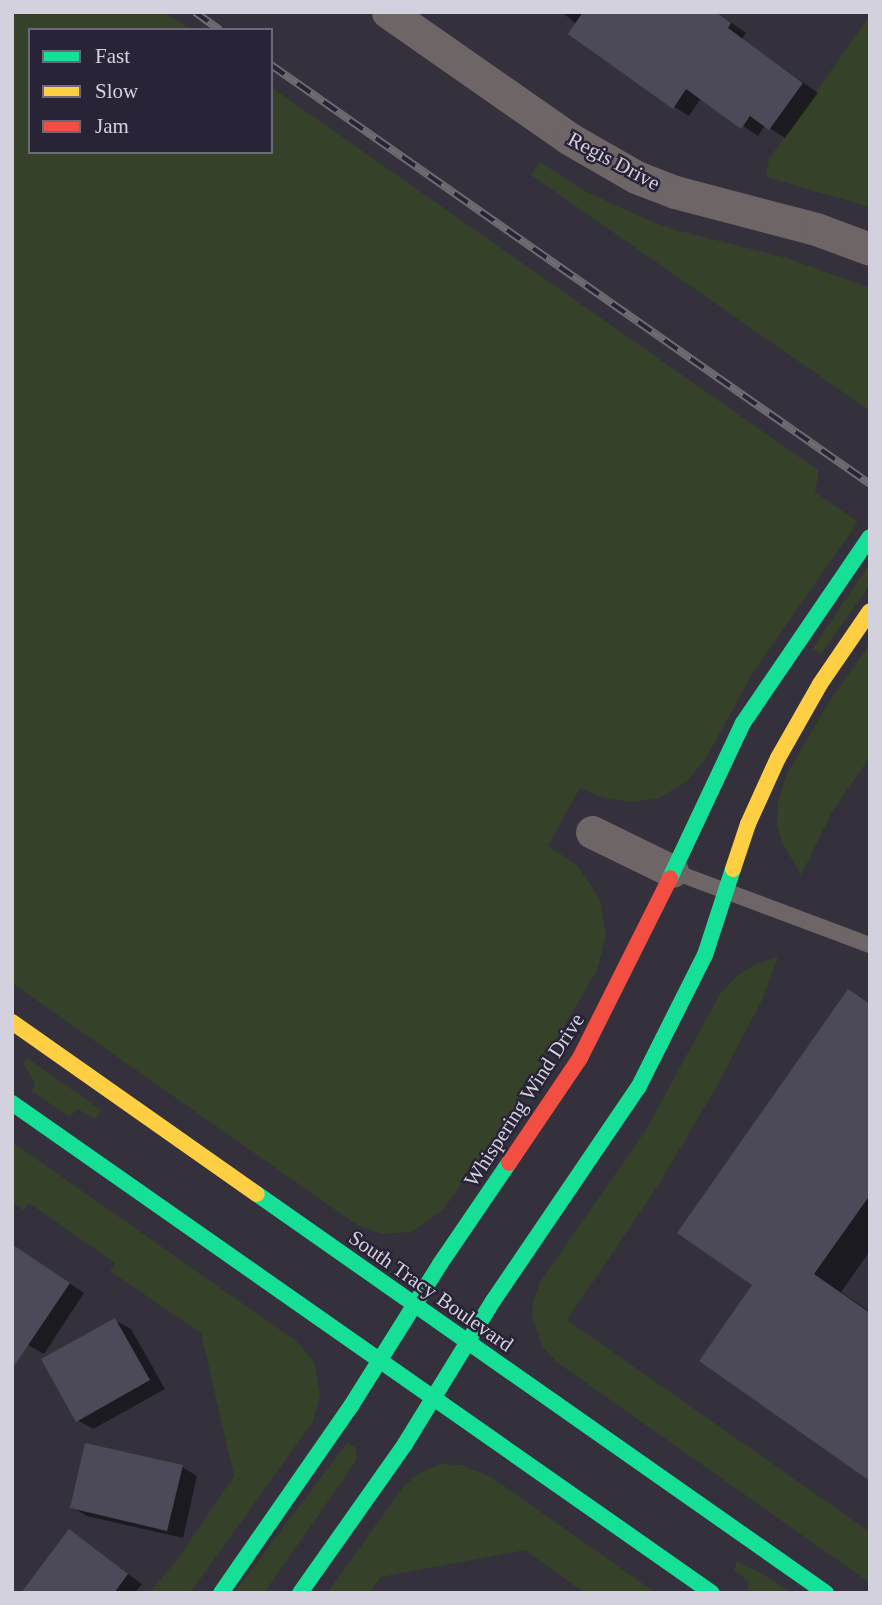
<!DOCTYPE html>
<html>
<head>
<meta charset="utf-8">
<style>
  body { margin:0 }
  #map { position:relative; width:882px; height:1605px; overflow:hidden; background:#34313c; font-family:Georgia,serif }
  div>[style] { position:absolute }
  .green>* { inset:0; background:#354128 }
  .shadow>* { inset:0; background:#0007 }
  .building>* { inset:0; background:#4c4a58 }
  .lane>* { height:16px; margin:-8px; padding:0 8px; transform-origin:8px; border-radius:8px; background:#6d6566 }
  .street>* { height:33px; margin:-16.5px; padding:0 16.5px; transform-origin:16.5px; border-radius:16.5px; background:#6d6566 }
  .fast>* { height:16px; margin:-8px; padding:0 8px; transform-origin:8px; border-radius:8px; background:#16e098 }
  .slow>* { height:16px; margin:-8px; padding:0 8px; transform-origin:8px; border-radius:8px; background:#ffcf43 }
  .jam>* { height:16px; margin:-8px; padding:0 8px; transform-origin:8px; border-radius:8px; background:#f24e42 }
  .rail>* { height:8px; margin-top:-4px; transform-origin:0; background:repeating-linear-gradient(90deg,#282336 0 16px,#706b70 0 32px); box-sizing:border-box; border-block:2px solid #706b70 }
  span { translate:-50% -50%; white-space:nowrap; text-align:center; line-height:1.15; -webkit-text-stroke:5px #282336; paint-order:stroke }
  .street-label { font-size:21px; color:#d4d1de }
  .frame { position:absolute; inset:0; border:14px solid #d4d1de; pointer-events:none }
  .legend { position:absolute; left:28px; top:28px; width:245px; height:126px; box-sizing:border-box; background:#282336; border:2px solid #6d6979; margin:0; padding:9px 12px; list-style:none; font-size:21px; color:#d4d1de }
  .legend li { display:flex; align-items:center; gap:14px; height:35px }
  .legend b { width:35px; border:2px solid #6d6979 }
</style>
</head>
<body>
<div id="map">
  <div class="green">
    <div style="clip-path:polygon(12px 12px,165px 12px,190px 30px,30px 30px,30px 152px,271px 152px,271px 87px,819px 471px,815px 492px,858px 522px,754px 671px,706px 758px,686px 782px,659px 798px,634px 802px,603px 798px,580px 788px,548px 846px,577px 865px,600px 899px,606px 935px,597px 970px,525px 1093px,443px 1210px,412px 1232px,382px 1234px,357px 1225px,12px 983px)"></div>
    <div style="clip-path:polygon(870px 15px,870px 207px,766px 177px,769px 159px)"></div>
    <div style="clip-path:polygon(540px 162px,583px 190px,643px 218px,676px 230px,787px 258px,870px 288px,870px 411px,531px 175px)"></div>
    <div style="clip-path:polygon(870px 563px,870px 585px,821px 654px,812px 649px)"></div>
    <div style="clip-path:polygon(870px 644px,870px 757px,833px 810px,801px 875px,782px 842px,777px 825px,778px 801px,787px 774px,828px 703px)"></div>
    <div style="clip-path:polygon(778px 957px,763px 998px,716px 1088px,657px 1187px,567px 1320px,870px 1532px,870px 1583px,558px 1363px,543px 1348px,532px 1317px,533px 1302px,540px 1282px,644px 1133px,720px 994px,739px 974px,758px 963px)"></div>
    <div style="clip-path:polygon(27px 1058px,101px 1110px,98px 1117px,92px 1118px,78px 1109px,69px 1117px,32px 1091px,35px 1083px,23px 1063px)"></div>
    <div style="clip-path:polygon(12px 1142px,296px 1341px,314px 1362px,320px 1395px,312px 1423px,190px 1593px,149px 1593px,176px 1561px,234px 1476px,201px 1333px,110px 1271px,115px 1263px,29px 1203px,23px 1210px,12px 1202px)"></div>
    <div style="clip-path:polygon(347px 1443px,356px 1448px,356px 1461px,264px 1593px,234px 1593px)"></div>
    <div style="clip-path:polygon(442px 1464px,462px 1465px,491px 1477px,656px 1593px,585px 1593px,525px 1550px,381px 1577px,369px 1593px,327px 1593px,404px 1486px,419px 1473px)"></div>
    <div style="clip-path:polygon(737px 1561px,773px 1580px,791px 1593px,746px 1593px,749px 1582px,734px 1570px)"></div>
  </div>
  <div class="shadow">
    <div style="clip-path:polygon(562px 12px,716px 12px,746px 33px,742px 39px,818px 93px,785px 138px,765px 125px,758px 136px,701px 98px,689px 116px,674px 107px)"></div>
    <div style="clip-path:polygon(849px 992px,870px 1004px,870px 1251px,841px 1292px,870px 1312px,870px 1479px,754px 1285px)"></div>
    <div style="clip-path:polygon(12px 1244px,84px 1293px,44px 1354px,28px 1345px)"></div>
    <div style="clip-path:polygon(115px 1320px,131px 1329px,165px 1389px,93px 1429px,77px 1420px)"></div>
    <div style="clip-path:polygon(182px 1467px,197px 1476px,183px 1538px,87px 1516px,72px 1507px)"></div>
    <div style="clip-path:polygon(69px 1532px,142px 1584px,135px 1593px,24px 1593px)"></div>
  </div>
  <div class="building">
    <div style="clip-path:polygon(583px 12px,716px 12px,731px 23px,728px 28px,803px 83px,769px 130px,750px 116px,741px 129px,686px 89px,673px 109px,568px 34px)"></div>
    <div style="clip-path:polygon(848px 989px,870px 1004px,870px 1195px,814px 1274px,870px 1313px,870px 1481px,699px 1361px,752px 1285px,677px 1233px)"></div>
    <div style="clip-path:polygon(12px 1244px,70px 1283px,12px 1369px)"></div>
    <div style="clip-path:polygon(115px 1318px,150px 1380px,76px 1422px,41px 1359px)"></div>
    <div style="clip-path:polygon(85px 1443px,183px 1465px,167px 1531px,70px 1508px)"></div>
    <div style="clip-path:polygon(69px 1529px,128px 1574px,114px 1593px,21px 1593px)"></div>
  </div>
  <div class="lane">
    <div style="left:672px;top:871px;width:211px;rotate:20.5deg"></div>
  </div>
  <div class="street">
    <div style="left:388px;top:12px;width:222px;rotate:34.9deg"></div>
    <div style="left:570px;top:139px;width:76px;rotate:29.9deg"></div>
    <div style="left:636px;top:177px;width:42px;rotate:21deg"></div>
    <div style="left:675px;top:192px;width:146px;rotate:14.7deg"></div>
    <div style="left:816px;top:229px;width:58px;rotate:20.3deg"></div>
    <div style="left:592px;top:832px;width:89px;rotate:26deg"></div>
  </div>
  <div class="fast">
    <div style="left:670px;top:878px;width:171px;rotate:-64.8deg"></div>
    <div style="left:743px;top:723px;width:225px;rotate:-55.7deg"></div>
    <div style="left:12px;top:1103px;width:854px;rotate:34.99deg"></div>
    <div style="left:257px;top:1194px;width:695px;rotate:35.04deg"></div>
    <div style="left:221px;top:1593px;width:228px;rotate:-55.2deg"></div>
    <div style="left:351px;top:1406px;width:168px;rotate:-57.9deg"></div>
    <div style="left:440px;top:1264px;width:122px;rotate:-55.7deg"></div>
    <div style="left:300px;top:1593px;width:182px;rotate:-54.8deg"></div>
    <div style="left:405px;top:1444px;width:168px;rotate:-58.4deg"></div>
    <div style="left:493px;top:1301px;width:258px;rotate:-55.8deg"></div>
    <div style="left:638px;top:1088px;width:149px;rotate:-63.3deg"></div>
    <div style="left:705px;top:955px;width:90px;rotate:-72deg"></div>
  </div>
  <div class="slow">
    <div style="left:733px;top:869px;width:47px;rotate:-71.6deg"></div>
    <div style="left:748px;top:824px;width:72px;rotate:-65.6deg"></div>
    <div style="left:778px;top:758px;width:85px;rotate:-60.4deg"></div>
    <div style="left:820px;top:684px;width:88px;rotate:-55.6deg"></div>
    <div style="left:12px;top:1022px;width:299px;rotate:35.1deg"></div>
  </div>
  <div class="jam">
    <div style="left:509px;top:1163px;width:127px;rotate:-55.9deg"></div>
    <div style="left:580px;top:1058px;width:201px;rotate:-63.4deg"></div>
  </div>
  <div class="rail">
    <div style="left:195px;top:12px;width:31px;rotate:36deg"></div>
    <div style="left:271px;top:65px;width:731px;rotate:34.97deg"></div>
  </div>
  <div class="street-label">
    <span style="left:614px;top:161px;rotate:28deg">Regis Drive</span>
    <span style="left:524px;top:1100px;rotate:-57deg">Whispering Wind Drive</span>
    <span style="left:431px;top:1291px;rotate:35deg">South Tracy Boulevard</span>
  </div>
  <div class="frame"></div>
  <ul class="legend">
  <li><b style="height:9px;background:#16e098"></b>Fast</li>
  <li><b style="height:9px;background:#ffcf43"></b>Slow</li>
  <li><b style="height:9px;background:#f24e42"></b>Jam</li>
  </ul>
</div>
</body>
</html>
